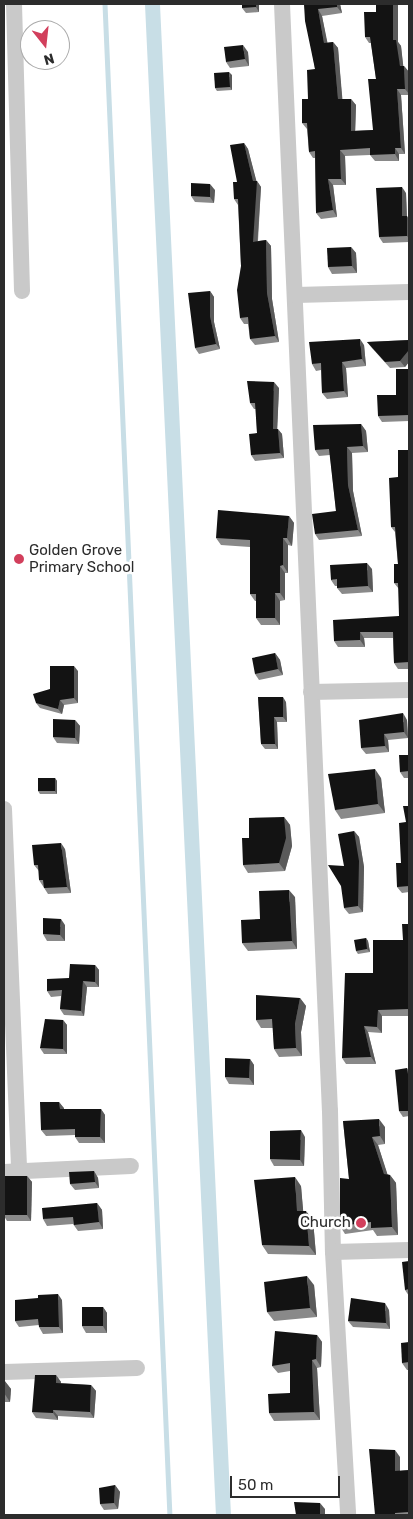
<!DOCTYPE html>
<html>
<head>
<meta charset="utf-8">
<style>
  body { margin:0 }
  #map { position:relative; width:413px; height:1519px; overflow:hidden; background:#fff; font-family:Rubik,sans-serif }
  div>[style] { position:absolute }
  .stream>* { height:4.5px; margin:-2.25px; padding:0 2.25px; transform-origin:2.25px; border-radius:2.25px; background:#c8dee6 }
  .canal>* { height:15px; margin:-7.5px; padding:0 7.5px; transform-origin:7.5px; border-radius:7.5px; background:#c8dee6 }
  .minor>* { height:16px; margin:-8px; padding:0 8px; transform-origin:8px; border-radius:8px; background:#c9c9c9 }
  .wall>* { inset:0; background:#898989 }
  .shaded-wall>* { inset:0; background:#5a5a5a }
  .building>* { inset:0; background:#131313 }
  .dots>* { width:14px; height:14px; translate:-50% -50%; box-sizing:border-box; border:2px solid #fff; border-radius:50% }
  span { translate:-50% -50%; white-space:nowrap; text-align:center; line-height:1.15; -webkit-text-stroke:5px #fff; paint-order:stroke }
  .poi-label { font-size:15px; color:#2c2c2c }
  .left { translate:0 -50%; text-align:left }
  .right { translate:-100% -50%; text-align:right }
  .frame { position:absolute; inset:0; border:5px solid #2c2c2c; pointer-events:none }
  .north { position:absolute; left:20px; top:20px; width:50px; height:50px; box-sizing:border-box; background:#fff; border:1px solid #ababab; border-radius:50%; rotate:164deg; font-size:14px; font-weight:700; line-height:20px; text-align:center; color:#2c2c2c }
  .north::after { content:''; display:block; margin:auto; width:18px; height:22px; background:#d23f5c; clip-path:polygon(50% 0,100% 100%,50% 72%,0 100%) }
  .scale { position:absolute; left:230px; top:1476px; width:110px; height:22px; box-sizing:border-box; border:2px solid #2c2c2c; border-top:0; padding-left:6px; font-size:15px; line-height:18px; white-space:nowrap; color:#2c2c2c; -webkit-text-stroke:4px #fff; paint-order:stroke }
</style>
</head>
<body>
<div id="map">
  <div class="stream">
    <div style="left:105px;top:4px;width:1512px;rotate:87.54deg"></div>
  </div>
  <div class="canal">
    <div style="left:152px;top:4px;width:1513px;rotate:87.31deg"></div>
  </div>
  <div class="minor">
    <div style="left:14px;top:4px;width:287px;rotate:88.4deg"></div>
    <div style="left:282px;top:4px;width:1108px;rotate:87.52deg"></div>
    <div style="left:330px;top:1111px;width:141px;rotate:88.8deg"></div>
    <div style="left:333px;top:1252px;width:263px;rotate:86.7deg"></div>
    <div style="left:296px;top:295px;width:113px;rotate:-1.5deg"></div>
    <div style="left:311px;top:692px;width:98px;rotate:-1.2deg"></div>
    <div style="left:4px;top:809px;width:362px;rotate:87.6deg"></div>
    <div style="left:4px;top:1172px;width:127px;rotate:-2.7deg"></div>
    <div style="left:333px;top:1252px;width:76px;rotate:-1.5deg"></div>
    <div style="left:4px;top:1372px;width:133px;rotate:-1.7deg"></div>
  </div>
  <div class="wall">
    <div style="clip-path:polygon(242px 4px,259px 4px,259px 12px,246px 13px,242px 8px)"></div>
    <div style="clip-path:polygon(304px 4px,340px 4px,342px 13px,322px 16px,327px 43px,333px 42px,338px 48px,342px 99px,351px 99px,356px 105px,355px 131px,373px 130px,376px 79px,371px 43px,369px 43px,365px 37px,376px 12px,376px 4px,398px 4px,398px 42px,401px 46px,403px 66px,404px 66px,409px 72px,409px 95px,401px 95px,405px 154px,399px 154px,399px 161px,375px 161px,370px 155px,345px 156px,346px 185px,333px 185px,337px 217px,321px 219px,316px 213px,315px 158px,313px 158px,309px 152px,307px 129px,302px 123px,315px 69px)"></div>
    <div style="clip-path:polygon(248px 52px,249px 66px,230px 68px,226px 62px)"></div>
    <div style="clip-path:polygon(232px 75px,232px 90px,217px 91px,215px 88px)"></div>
    <div style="clip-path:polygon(244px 143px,248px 149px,256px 181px,257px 181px,261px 187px,258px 241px,266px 240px,271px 246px,272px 299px,279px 342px,255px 345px,250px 339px,248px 324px,244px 324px,240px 318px,241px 266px,238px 205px,234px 199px)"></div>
    <div style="clip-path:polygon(215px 190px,214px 203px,195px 202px,191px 196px)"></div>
    <div style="clip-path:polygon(406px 193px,407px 216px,409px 220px,409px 242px,383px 243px,379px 237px)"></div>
    <div style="clip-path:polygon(351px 247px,356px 253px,357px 273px,332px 274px,328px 267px)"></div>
    <div style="clip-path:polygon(210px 291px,214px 297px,214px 322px,220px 349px,199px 354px,195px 348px)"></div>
    <div style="clip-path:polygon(409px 340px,409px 362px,405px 367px,390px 368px,372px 348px,367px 342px)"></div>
    <div style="clip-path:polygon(364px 345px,366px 366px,346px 368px,348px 397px,327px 399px,322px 393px,321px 370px,316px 371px,312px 364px)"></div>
    <div style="clip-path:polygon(409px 369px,409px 421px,382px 422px,378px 416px,396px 395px)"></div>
    <div style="clip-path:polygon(279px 388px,277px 429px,282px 434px,284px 458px,255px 461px,251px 455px,257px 433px,256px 409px,254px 409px,250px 403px)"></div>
    <div style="clip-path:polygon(361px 424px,366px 431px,368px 452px,352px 453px,353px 491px,362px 536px,319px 540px,315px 534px,336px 511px,330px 455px,319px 456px,315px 450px)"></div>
    <div style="clip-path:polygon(409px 450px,409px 669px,398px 669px,394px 663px,393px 638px,364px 638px,365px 647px,338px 647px,334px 641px,399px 616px,399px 589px,394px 583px,398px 564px,395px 532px,391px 527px,398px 477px)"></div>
    <div style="clip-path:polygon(289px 516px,294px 523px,292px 546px,288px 545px,288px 573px,285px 573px,285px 600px,280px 601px,280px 625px,261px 625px,256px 618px,256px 601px,255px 601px,250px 594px,250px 547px,221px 545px,216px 538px)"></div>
    <div style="clip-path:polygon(372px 569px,373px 592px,342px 594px,337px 588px,337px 586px,335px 586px,331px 580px)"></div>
    <div style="clip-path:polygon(275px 653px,280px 660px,283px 675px,259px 680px,255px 674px)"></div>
    <div style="clip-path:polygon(78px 671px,78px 703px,64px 705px,62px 714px,40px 708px,36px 703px,50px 689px)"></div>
    <div style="clip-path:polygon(258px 697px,286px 702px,287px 722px,277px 722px,278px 749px,265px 749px,261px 744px)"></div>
    <div style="clip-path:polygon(75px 720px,80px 726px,79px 744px,57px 743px,53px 737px)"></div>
    <div style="clip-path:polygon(407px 720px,408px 738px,388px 740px,389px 752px,366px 754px,361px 748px)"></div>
    <div style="clip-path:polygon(409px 755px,409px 778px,404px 778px,400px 772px)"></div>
    <div style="clip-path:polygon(55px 778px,57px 781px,57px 794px,40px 794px,38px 791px)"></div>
    <div style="clip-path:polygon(381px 778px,385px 813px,341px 819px,335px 810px)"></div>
    <div style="clip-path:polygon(409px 806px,409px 892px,402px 893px,397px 887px,401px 863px,406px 822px)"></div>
    <div style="clip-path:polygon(284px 817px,290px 825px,292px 846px,285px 871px,248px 873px,243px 865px)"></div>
    <div style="clip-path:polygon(354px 831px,359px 837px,364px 867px,363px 912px,349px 914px,344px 908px,344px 866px)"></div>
    <div style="clip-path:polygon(65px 849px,71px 893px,48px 894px,39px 880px,39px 871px,34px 865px)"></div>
    <div style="clip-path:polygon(295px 897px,297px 949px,248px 951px,242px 943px)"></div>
    <div style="clip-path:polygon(409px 924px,409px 1016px,382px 1016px,382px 1033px,368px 1032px,376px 1064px,346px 1064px,342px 1058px,373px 973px,403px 940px)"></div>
    <div style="clip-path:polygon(65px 925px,65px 941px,47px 941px,43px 934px)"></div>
    <div style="clip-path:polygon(366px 938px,368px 941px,370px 952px,358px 954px,356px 951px)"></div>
    <div style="clip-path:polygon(95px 965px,99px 970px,99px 987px,87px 987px,84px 1016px,64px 1015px,60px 1009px,61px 996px,51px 997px,47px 991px)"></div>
    <div style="clip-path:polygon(300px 998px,306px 1006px,301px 1032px,302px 1056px,279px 1057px,274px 1049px,273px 1028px,261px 1028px,256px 1020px)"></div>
    <div style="clip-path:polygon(63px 1020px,67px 1025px,67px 1054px,44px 1054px,40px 1048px)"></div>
    <div style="clip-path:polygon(250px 1059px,254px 1065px,254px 1085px,229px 1084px,225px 1077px)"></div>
    <div style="clip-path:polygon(407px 1068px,409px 1071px,409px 1116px,403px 1117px,399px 1111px)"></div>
    <div style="clip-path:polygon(59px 1102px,64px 1109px,101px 1109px,105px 1115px,105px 1143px,79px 1143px,75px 1137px,75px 1135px,46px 1136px,41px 1130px)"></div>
    <div style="clip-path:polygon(343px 1121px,385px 1127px,385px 1144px,378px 1145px,387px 1174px,390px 1175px,396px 1183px,398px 1235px,377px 1236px,373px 1230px,345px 1234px,340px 1226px,349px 1179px)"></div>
    <div style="clip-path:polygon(305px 1137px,304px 1166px,274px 1166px,270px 1159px)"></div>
    <div style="clip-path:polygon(94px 1171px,98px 1178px,99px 1188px,75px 1190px,70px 1184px)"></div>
    <div style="clip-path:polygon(4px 1176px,27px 1176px,32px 1182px,31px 1221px,7px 1221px,4px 1216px)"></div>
    <div style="clip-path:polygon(301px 1186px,303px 1211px,313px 1220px,316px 1255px,268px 1254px,262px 1245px)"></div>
    <div style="clip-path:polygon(97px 1203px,102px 1210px,103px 1229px,78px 1231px,73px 1224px,47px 1226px,43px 1219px)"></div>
    <div style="clip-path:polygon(409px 1261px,409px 1296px,405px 1290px)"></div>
    <div style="clip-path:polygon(314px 1285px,317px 1317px,274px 1321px,267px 1312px)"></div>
    <div style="clip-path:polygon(38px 1298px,62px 1300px,63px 1333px,43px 1334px,39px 1327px,39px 1325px,19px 1327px,15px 1321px)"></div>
    <div style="clip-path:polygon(103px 1307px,107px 1313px,107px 1333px,86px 1333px,82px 1326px)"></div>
    <div style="clip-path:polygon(389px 1310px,390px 1329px,353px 1327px,348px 1321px)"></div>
    <div style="clip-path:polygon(317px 1335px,322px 1342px,321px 1367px,317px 1368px,320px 1420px,274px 1421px,269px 1413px,290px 1393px,290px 1371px,278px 1373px,272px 1366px)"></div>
    <div style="clip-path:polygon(409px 1342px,409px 1370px,407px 1370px,402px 1363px)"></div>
    <div style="clip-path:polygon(56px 1375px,61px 1382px,60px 1383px,91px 1385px,96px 1391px,94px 1418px,58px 1416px,58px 1420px,36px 1418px,32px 1412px)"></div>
    <div style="clip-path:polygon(4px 1380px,11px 1389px,10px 1402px,4px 1402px)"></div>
    <div style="clip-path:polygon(400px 1457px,400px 1471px,409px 1470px,409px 1515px,375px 1515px)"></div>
    <div style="clip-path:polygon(115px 1485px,120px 1492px,118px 1509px,104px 1510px,100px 1504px)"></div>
  </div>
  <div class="shaded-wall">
    <div style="clip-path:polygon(256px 4px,259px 4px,259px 12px,256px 7px)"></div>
    <div style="clip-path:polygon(337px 4px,340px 4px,342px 13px,337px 7px)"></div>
    <div style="clip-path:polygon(393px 4px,398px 4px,398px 42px,401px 46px,404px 72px,400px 66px,393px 40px)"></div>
    <div style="clip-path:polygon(318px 9px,322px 16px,329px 50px,324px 43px)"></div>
    <div style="clip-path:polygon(333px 42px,338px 48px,343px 106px,338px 99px)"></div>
    <div style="clip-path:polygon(243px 45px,248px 52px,249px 66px,245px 59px)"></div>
    <div style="clip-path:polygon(404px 66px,409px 72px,409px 94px,405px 89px)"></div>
    <div style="clip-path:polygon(229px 72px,232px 75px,232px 90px,230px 87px)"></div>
    <div style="clip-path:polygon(397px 89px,401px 95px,405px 154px,401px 148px)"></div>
    <div style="clip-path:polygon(351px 99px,356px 105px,355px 137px,351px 131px)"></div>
    <div style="clip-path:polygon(244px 143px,248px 149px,257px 183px,257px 181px,261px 187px,257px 248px,253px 242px,253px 181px)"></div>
    <div style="clip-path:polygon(395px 148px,399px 154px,399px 161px,395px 154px)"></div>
    <div style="clip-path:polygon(340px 150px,345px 156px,346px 185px,341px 179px)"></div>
    <div style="clip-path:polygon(328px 179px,333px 185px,337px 217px,333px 210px)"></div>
    <div style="clip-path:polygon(210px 184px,215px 190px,214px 203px,210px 197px)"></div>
    <div style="clip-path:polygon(402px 187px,406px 193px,407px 222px,402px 216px)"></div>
    <div style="clip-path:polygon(407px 216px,409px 220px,409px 238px,407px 236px)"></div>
    <div style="clip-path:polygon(266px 240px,271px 246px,272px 299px,279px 342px,275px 336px,267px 293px)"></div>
    <div style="clip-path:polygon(351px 247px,356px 253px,357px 273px,352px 266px)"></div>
    <div style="clip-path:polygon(210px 291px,214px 297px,214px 322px,220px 349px,216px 344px,210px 316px)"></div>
    <div style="clip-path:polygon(360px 339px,364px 345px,366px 366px,362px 359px)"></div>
    <div style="clip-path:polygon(409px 350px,409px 362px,405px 367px,400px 361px)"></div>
    <div style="clip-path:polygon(342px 362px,346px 368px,348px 397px,344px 391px)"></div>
    <div style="clip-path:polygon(274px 382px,279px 388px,277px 435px,273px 429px)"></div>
    <div style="clip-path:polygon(361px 424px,366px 431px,368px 452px,363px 446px)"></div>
    <div style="clip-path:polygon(278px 429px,282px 434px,284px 458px,280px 453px)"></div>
    <div style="clip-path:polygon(347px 447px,352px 453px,353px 491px,362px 536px,358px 530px,348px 485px)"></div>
    <div style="clip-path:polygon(289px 516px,294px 523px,292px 546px,287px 538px)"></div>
    <div style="clip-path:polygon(283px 538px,288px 545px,288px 573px,283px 565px)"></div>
    <div style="clip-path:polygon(367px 563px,372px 569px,373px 592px,368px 586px)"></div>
    <div style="clip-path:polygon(280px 566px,285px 573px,285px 600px,280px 593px)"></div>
    <div style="clip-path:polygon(275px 593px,280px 601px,280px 625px,275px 618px)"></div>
    <div style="clip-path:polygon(360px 632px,364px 638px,365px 647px,360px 640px)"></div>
    <div style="clip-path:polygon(275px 653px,280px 660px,283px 675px,278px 669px)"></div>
    <div style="clip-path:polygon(74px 666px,78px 671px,78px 703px,74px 698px)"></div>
    <div style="clip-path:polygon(283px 697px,286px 702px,287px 722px,283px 717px)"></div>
    <div style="clip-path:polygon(60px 700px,64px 705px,62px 714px,58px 709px)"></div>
    <div style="clip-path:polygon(403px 713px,407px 720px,408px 738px,404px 732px)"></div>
    <div style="clip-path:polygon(274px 717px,277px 722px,278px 749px,275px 744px)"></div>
    <div style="clip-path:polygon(75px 720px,80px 726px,79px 744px,75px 738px)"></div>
    <div style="clip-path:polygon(384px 734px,388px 740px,389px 752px,385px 746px)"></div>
    <div style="clip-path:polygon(375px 769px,381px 778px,385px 813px,378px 804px)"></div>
    <div style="clip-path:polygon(55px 778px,57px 781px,57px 794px,55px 791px)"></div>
    <div style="clip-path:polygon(284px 817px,290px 825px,292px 846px,285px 871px,279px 863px)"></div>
    <div style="clip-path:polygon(354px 831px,359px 837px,364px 867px,363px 912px,358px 906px)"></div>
    <div style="clip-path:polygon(61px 843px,65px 849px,71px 893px,67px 887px)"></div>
    <div style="clip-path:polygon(289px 890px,295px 897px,297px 949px,292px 941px)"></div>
    <div style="clip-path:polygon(61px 919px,65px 925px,65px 941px,60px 935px)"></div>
    <div style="clip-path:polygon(366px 938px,368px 941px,370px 952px,367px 949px)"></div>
    <div style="clip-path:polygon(95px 965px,99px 970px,99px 987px,95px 982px)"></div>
    <div style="clip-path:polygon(83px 981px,87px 987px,84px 1016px,81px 1011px)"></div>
    <div style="clip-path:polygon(300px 998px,306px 1006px,301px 1032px,302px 1056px,296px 1048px,295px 1024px)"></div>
    <div style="clip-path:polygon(378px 1010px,382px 1016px,382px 1033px,377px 1027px)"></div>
    <div style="clip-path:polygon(63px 1020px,67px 1025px,67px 1054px,63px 1049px)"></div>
    <div style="clip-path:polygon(364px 1026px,368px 1032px,376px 1064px,371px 1057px)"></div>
    <div style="clip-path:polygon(250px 1059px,254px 1065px,254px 1085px,249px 1078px)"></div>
    <div style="clip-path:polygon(59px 1102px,64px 1108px,64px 1115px,60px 1109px)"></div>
    <div style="clip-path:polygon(101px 1109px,105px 1115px,105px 1143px,100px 1137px)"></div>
    <div style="clip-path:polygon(379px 1119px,385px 1127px,385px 1144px,380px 1136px)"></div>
    <div style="clip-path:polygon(301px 1130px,305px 1137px,304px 1166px,300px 1160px)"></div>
    <div style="clip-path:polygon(372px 1137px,378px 1145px,390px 1182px,384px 1174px)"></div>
    <div style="clip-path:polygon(94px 1171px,98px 1178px,99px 1188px,95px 1182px)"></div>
    <div style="clip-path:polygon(390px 1175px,396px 1183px,398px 1235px,392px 1227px)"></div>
    <div style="clip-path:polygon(27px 1176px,32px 1182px,31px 1221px,27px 1215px)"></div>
    <div style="clip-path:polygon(295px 1177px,301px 1186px,304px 1220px,297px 1211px)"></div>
    <div style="clip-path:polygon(97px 1203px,102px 1210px,103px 1229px,99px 1222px)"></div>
    <div style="clip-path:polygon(306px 1211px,313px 1220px,316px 1255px,309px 1246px)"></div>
    <div style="clip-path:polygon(307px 1276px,314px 1285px,317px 1317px,310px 1308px)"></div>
    <div style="clip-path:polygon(58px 1294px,62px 1300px,63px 1333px,59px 1327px)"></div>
    <div style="clip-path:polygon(385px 1303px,389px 1310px,390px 1329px,386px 1323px)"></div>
    <div style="clip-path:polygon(103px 1307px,107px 1313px,107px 1333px,103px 1326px)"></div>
    <div style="clip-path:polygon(317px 1335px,322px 1342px,321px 1367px,316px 1359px)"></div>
    <div style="clip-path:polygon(312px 1360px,317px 1368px,320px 1420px,314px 1412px)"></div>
    <div style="clip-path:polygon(56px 1375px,61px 1382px,60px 1389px,56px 1383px)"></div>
    <div style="clip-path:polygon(4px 1380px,11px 1389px,10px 1402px,4px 1393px)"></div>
    <div style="clip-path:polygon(91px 1385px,96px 1391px,94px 1418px,90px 1412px)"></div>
    <div style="clip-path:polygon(53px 1410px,58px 1416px,58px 1420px,53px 1413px)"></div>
    <div style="clip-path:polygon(395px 1450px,400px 1457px,400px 1478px,395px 1471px)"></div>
    <div style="clip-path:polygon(115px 1485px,120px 1492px,118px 1509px,114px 1503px)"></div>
    <div style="clip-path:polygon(320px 1503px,325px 1509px,325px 1515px,320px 1515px)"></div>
  </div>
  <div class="building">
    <div style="clip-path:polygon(242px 4px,256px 4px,256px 7px,242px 8px)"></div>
    <div style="clip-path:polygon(304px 4px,337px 4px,337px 7px,318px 9px,324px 43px,333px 42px,338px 99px,351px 99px,351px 131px,373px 130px,368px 79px,376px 79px,370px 37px,365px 37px,364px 12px,376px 12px,376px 4px,393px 4px,393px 40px,396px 40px,400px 66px,404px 66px,405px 89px,397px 89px,401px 148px,395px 148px,395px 154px,370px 155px,370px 148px,340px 150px,341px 179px,328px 179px,333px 210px,316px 213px,315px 151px,309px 152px,307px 123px,302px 123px,302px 99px,308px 99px,307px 70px,315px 69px,305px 21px)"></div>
    <div style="clip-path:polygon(243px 45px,245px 59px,226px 62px,224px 47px)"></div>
    <div style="clip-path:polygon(229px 72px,230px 87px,215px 88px,214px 73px)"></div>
    <div style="clip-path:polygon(244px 143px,253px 181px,257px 181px,253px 242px,266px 240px,267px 293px,275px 336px,250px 339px,248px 317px,240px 318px,237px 290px,241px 266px,238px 199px,234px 199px,233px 182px,237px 182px,230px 145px)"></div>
    <div style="clip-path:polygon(191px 183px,210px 184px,210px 197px,191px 196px)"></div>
    <div style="clip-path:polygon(402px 187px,402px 216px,407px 216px,407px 236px,379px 237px,376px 188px)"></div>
    <div style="clip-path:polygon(351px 247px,352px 266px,328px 267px,327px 248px)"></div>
    <div style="clip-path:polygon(210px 291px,210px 316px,216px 344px,195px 348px,188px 293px)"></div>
    <div style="clip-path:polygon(360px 339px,362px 359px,342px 362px,344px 391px,322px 393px,321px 363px,312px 364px,309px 342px)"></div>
    <div style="clip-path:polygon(409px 340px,409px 350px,400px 361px,385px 362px,367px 342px)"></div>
    <div style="clip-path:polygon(396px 369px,409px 369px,409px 415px,378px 416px,377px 395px,396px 395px)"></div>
    <div style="clip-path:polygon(247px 381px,274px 382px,273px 429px,278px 429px,280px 453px,251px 455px,249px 434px,257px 433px,255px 403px,250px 403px)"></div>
    <div style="clip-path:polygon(361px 424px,363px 446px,347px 447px,348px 485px,358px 530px,315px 534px,312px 514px,336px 511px,329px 449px,315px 450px,313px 425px)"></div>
    <div style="clip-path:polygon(398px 450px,409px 450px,409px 662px,394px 663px,393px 632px,360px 632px,360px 640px,334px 641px,333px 620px,399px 616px,398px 583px,394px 583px,394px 564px,398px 564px,395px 527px,391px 527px,389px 478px,398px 477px)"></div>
    <div style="clip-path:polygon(218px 510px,289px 516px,287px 538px,283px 538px,283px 565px,280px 566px,280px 593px,275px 593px,275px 618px,256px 618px,256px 594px,250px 594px,250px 540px,216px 538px)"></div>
    <div style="clip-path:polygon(367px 563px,368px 586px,337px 588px,337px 579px,331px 580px,330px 565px)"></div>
    <div style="clip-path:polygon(275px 653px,278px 669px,255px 674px,252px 658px)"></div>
    <div style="clip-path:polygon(50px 666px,74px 666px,74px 698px,60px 700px,58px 709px,36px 703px,33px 694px,50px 689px)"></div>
    <div style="clip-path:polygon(258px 697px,283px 697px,283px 717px,274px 717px,275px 744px,261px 744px)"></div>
    <div style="clip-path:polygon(403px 713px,404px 732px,384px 734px,385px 746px,361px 748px,359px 720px)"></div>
    <div style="clip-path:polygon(53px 719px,75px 720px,75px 738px,53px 737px)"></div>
    <div style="clip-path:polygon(399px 755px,409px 755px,409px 771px,400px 772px)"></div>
    <div style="clip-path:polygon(375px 769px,378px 804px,335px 810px,328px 774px)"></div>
    <div style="clip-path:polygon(38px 778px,55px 778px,55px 791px,38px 791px)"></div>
    <div style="clip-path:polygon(403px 806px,409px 806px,409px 886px,397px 887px,396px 863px,401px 863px,399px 823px,406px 822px)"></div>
    <div style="clip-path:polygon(284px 817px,286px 838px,279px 863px,243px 865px,242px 838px,249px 838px,249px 818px)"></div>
    <div style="clip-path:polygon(354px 831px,359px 861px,358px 906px,344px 908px,341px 886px,328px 865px,344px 866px,338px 834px)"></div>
    <div style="clip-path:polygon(61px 843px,67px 887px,44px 888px,43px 880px,39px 880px,38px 865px,34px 865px,32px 845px)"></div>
    <div style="clip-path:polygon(289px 890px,292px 941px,242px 943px,241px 920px,260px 919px,259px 891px)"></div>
    <div style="clip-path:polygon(43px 918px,61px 919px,60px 935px,43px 934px)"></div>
    <div style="clip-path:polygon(402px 924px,409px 924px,409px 1009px,378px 1010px,377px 1027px,364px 1026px,371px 1057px,342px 1058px,345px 973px,373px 973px,373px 940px,403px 940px)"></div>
    <div style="clip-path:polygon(366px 938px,367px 949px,356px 951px,354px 940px)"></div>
    <div style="clip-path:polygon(70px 964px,95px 965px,95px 982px,83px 981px,81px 1011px,60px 1009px,62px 990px,47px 991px,47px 979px,69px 978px)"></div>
    <div style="clip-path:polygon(256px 995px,300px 998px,295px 1024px,296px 1048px,274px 1049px,272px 1019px,256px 1020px)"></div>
    <div style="clip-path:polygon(45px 1019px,63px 1020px,63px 1049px,40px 1048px)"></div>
    <div style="clip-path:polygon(225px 1058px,250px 1059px,249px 1078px,225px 1077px)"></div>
    <div style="clip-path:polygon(407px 1068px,409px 1080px,409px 1111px,399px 1111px,395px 1070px)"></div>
    <div style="clip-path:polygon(40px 1102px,59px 1102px,60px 1109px,101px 1109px,100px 1137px,75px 1137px,75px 1129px,41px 1130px)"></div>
    <div style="clip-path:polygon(379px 1119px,380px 1136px,372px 1137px,384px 1174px,390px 1175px,392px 1227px,371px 1228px,371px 1222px,340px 1226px,340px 1178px,349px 1179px,343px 1121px)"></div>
    <div style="clip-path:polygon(301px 1130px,300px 1160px,270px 1159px,270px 1131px)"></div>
    <div style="clip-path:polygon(94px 1171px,95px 1182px,70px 1184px,69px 1172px)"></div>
    <div style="clip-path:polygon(4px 1176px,27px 1176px,27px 1215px,4px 1215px)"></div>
    <div style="clip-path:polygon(295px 1177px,297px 1211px,306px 1211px,309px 1246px,262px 1245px,254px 1180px)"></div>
    <div style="clip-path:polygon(97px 1203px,99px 1222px,74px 1225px,73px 1217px,43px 1219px,42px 1208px)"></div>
    <div style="clip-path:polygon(409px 1261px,409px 1289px,405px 1290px,402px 1262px)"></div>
    <div style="clip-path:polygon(307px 1276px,310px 1308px,267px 1312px,264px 1282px)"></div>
    <div style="clip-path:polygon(58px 1294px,59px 1327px,39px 1327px,38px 1319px,15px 1321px,15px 1300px,38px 1298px,38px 1295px)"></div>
    <div style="clip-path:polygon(351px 1298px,385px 1303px,386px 1323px,348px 1321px)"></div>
    <div style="clip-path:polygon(82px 1307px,103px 1307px,103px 1326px,82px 1326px)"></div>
    <div style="clip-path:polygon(275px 1331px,317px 1335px,316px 1359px,312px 1360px,314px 1412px,269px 1413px,268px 1394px,290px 1393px,290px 1363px,272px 1366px)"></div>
    <div style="clip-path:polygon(409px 1342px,409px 1362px,402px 1363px,401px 1343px)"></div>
    <div style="clip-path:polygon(35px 1375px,56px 1375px,56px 1383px,91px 1385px,90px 1412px,53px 1410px,53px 1413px,32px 1412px)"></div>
    <div style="clip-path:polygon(369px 1449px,395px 1450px,395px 1471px,409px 1470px,409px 1512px,395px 1513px,395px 1515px,375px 1515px)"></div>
    <div style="clip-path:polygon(115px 1485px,114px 1503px,100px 1504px,99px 1488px)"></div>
    <div style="clip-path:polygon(294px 1502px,320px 1503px,320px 1515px,296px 1515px)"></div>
  </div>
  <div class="dots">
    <div style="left:19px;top:559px;background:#d23f5c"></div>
    <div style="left:361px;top:1223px;background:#d23f5c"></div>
  </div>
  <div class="poi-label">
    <span class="left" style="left:29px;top:559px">Golden Grove<br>Primary School</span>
    <span class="right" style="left:351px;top:1223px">Church</span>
  </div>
  <div class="frame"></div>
  <div class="north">N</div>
  <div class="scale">50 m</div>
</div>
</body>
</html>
